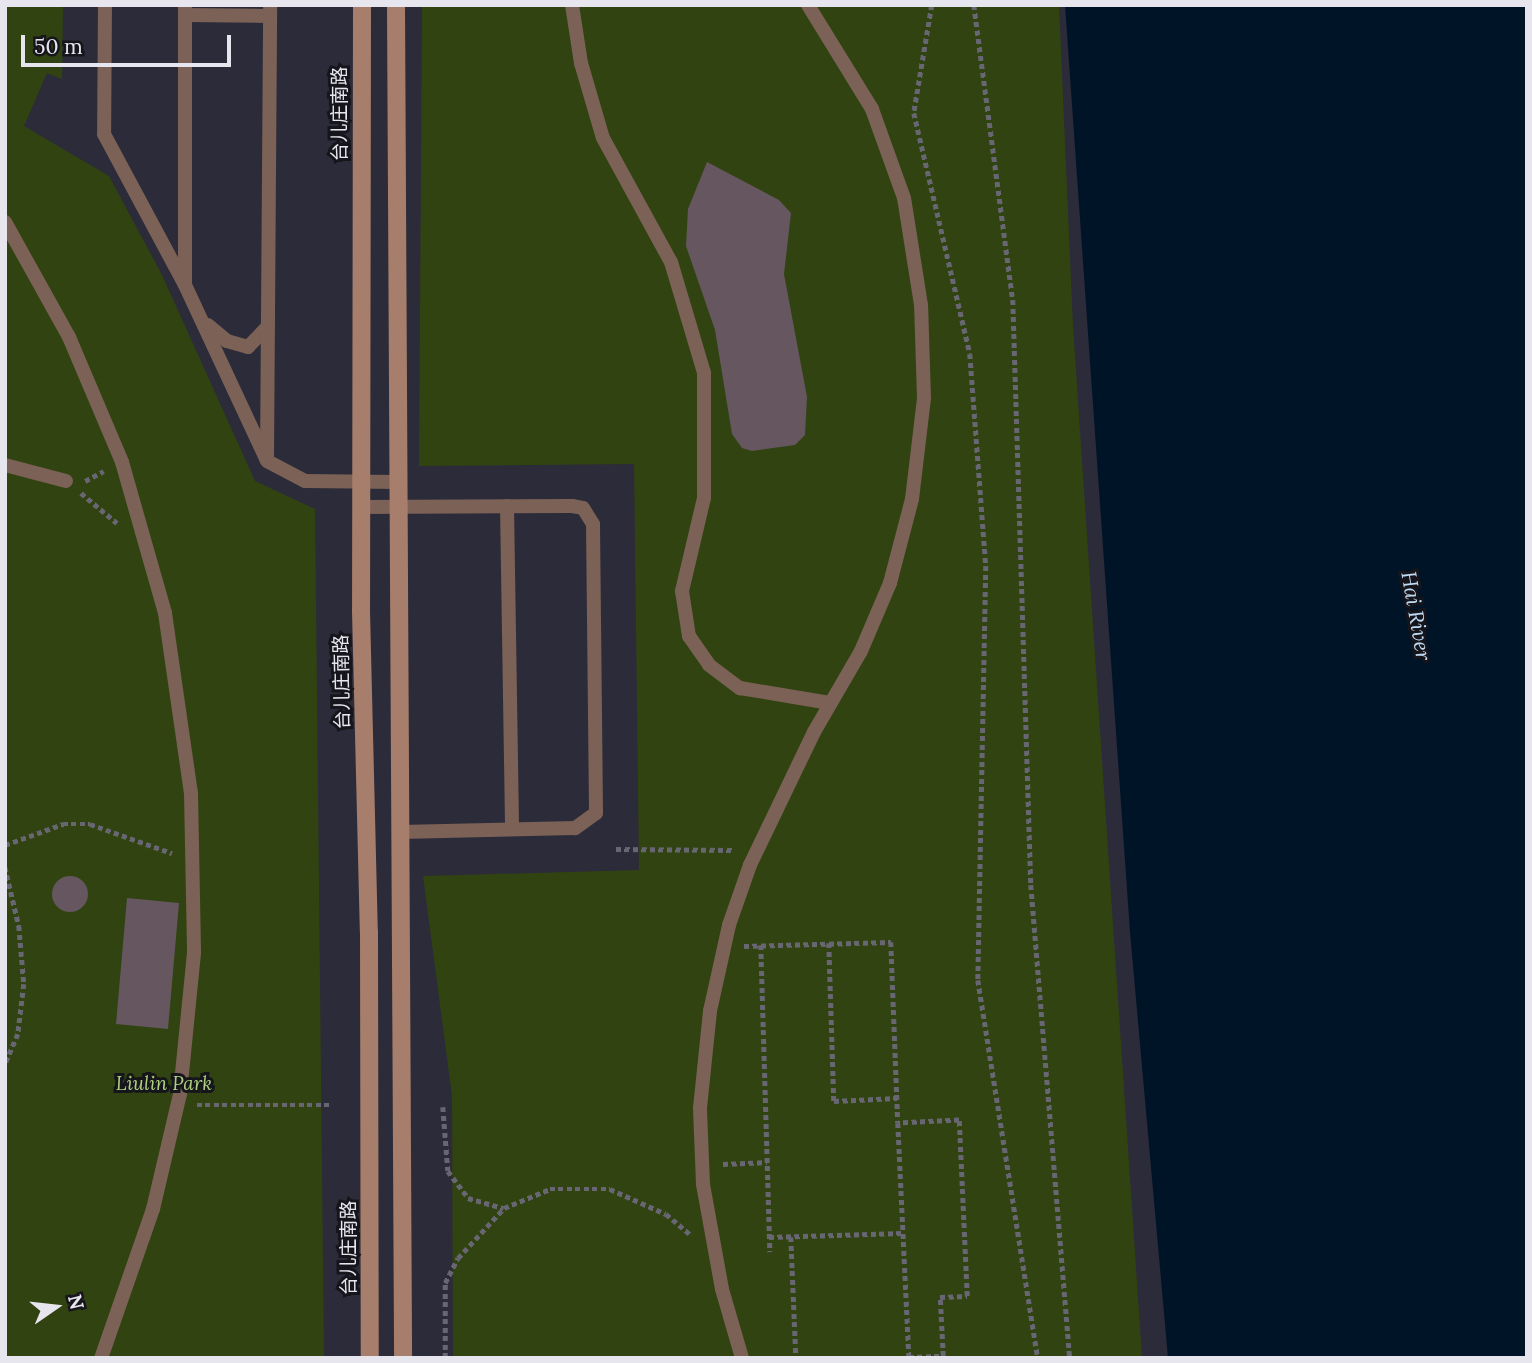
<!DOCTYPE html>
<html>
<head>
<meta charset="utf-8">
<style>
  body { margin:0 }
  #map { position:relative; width:1532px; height:1363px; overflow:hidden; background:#2c2b39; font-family:Lora,"Noto Sans SC",serif }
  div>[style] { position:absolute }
  .green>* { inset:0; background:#314311 }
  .water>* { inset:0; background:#001427 }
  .building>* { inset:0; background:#65565f }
  .round { border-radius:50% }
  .path>* { height:4.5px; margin-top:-2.25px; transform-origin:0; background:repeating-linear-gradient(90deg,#676672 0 5px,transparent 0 8.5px) }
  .service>* { height:14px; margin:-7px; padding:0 7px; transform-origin:7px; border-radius:7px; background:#7b6156 }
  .secondary>* { height:18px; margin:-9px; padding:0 9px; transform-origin:9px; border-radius:9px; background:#a67e6b }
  span { translate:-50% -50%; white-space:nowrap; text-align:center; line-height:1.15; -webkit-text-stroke:6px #15151b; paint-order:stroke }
  .street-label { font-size:19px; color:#e7e6ef }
  .park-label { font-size:19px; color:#aed17f; font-style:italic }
  .water-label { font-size:21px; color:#bfdbf4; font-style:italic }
  .frame { position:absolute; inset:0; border:7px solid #e7e6ef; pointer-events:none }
  .north { position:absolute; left:21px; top:1272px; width:70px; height:70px; -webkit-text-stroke:5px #15151b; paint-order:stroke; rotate:76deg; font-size:19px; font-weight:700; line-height:28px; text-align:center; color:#e7e6ef }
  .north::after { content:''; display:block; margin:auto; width:24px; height:32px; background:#e7e6ef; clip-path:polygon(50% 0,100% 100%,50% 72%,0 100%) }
  .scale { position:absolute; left:21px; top:35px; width:210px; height:32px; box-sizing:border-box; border:4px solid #e7e6ef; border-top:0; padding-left:9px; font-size:21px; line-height:24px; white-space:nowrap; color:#e7e6ef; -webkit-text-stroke:5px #15151b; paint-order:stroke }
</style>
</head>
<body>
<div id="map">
  <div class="green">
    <div style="clip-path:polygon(5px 5px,63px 5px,62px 79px,47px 73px,24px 126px,109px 176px,162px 275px,255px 481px,315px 509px,324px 1358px,5px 1358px)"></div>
    <div style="clip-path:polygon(422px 5px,1059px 5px,1073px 326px,1142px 1358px,453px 1358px,452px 1096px,423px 876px,639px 870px,634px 464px,419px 466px)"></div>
  </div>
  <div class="water">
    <div style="clip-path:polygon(1065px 5px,1527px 5px,1527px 1358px,1168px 1358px,1130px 932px)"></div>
  </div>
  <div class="building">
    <div style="clip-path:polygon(707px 162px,779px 200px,791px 213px,784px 274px,807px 397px,805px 435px,795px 445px,752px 451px,742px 448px,732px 434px,715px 330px,686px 246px,688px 209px)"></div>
    <div class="round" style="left:52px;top:876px;width:36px;height:36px"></div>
    <div style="clip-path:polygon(127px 898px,179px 903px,168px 1029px,116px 1024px)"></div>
  </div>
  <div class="path">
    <div style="left:932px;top:5px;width:109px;rotate:99.5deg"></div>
    <div style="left:914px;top:113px;width:247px;rotate:76.9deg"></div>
    <div style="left:970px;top:354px;width:213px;rotate:85.7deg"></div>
    <div style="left:986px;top:566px;width:414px;rotate:91.1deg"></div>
    <div style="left:978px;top:980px;width:383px;rotate:81deg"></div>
    <div style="left:974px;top:5px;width:298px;rotate:82.5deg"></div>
    <div style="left:1013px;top:300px;width:585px;rotate:88.24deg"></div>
    <div style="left:1031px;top:885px;width:475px;rotate:85.3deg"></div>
    <div style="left:85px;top:481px;width:21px;rotate:-28deg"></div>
    <div style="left:81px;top:493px;width:47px;rotate:39.8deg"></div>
    <div style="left:5px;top:845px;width:62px;rotate:-19.9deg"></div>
    <div style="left:63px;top:824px;width:27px"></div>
    <div style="left:90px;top:824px;width:87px;rotate:19.5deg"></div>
    <div style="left:616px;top:849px;width:119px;rotate:0.5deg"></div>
    <div style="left:5px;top:867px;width:61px;rotate:76.7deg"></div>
    <div style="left:19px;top:926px;width:58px;rotate:85.1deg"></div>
    <div style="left:24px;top:984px;width:50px;rotate:96.8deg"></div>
    <div style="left:18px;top:1034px;width:34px;rotate:113deg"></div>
    <div style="left:829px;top:943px;width:158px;rotate:88.2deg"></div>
    <div style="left:834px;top:1101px;width:63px;rotate:-2.7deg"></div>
    <div style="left:761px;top:945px;width:307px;rotate:88.3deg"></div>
    <div style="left:744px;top:946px;width:147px;rotate:-1.6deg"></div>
    <div style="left:891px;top:942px;width:181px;rotate:87.8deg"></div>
    <div style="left:898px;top:1123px;width:234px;rotate:87.3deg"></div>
    <div style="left:909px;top:1357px;width:34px;rotate:-2deg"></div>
    <div style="left:943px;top:1356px;width:59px;rotate:-92.9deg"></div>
    <div style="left:940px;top:1297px;width:27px;rotate:-2deg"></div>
    <div style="left:967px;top:1296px;width:176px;rotate:-92.6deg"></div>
    <div style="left:959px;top:1120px;width:61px;rotate:177.2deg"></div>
    <div style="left:197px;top:1105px;width:132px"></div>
    <div style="left:443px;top:1107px;width:64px;rotate:85.5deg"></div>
    <div style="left:448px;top:1171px;width:34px;rotate:53deg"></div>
    <div style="left:468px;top:1198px;width:37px;rotate:16deg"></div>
    <div style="left:723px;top:1164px;width:44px;rotate:-2.6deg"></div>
    <div style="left:769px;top:1237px;width:134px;rotate:-1.7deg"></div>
    <div style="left:791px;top:1237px;width:121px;rotate:87.6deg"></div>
    <div style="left:445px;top:1358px;width:75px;rotate:-90deg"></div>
    <div style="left:445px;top:1283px;width:28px;rotate:-63deg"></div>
    <div style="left:458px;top:1258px;width:68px;rotate:-47.4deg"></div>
    <div style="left:504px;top:1208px;width:50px;rotate:-22.4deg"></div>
    <div style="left:550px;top:1189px;width:60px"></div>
    <div style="left:610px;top:1189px;width:61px;rotate:24.1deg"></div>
    <div style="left:666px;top:1214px;width:34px;rotate:40deg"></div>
  </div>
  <div class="service">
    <div style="left:105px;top:5px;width:129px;rotate:90.4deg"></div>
    <div style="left:104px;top:134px;width:171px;rotate:61.8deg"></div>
    <div style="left:185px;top:285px;width:194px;rotate:65deg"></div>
    <div style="left:267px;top:461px;width:43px;rotate:27.8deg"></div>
    <div style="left:305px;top:481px;width:91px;rotate:0.6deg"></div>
    <div style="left:185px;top:5px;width:279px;rotate:90deg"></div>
    <div style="left:572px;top:5px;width:59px;rotate:81.2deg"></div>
    <div style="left:581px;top:63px;width:78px;rotate:73.7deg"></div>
    <div style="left:603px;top:138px;width:141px;rotate:61.3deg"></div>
    <div style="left:671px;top:262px;width:116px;rotate:73.4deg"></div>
    <div style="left:704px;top:373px;width:125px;rotate:90deg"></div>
    <div style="left:704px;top:498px;width:96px;rotate:103.3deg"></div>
    <div style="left:682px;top:591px;width:46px;rotate:81.2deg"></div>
    <div style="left:689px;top:636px;width:35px;rotate:55deg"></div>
    <div style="left:709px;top:665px;width:39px;rotate:37deg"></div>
    <div style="left:740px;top:688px;width:91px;rotate:9.5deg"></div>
    <div style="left:185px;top:15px;width:85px;rotate:0.7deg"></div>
    <div style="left:5px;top:222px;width:132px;rotate:60.9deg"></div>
    <div style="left:69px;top:337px;width:136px;rotate:67deg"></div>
    <div style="left:122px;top:462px;width:157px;rotate:74.1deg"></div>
    <div style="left:165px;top:613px;width:182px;rotate:81.8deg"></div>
    <div style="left:191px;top:793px;width:160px;rotate:88.9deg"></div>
    <div style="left:194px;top:953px;width:142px;rotate:95.7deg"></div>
    <div style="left:180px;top:1094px;width:118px;rotate:103.2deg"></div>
    <div style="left:153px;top:1209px;width:158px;rotate:109.2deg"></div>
    <div style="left:208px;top:325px;width:25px;rotate:40deg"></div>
    <div style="left:227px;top:341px;width:22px;rotate:16deg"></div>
    <div style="left:248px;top:347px;width:29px;rotate:-46deg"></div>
    <div style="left:267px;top:459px;width:454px;rotate:-89.6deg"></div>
    <div style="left:5px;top:465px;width:63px;rotate:14.7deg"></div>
    <div style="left:507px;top:506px;width:323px;rotate:89.1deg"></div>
    <div style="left:362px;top:507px;width:210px;rotate:-0.3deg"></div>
    <div style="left:572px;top:506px;width:11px;rotate:10deg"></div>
    <div style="left:583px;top:508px;width:19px;rotate:58deg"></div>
    <div style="left:593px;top:524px;width:289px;rotate:89.4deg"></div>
    <div style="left:596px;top:813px;width:26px;rotate:144deg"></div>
    <div style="left:575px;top:828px;width:175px;rotate:178.7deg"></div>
    <div style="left:742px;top:1358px;width:72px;rotate:-106.2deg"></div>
    <div style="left:722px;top:1289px;width:107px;rotate:-100.3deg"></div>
    <div style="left:703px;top:1184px;width:76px;rotate:-92.3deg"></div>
    <div style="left:700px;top:1108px;width:98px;rotate:-84.1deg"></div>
    <div style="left:710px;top:1011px;width:88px;rotate:-77.5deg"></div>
    <div style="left:729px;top:925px;width:64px;rotate:-70.7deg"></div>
    <div style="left:750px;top:865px;width:148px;rotate:-64.3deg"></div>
    <div style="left:814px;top:732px;width:94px;rotate:-59.9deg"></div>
    <div style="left:861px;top:651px;width:74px;rotate:-66.9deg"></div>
    <div style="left:890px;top:583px;width:87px;rotate:-75.3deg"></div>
    <div style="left:912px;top:499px;width:102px;rotate:-83.2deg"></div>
    <div style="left:924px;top:398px;width:93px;rotate:-91.8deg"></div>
    <div style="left:921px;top:305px;width:108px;rotate:-99deg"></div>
    <div style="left:904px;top:198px;width:95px;rotate:-109.8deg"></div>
    <div style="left:872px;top:109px;width:122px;rotate:-121.6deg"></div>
  </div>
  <div class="secondary">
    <div style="left:362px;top:5px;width:606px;rotate:90.09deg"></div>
    <div style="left:361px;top:611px;width:321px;rotate:88.6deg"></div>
    <div style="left:369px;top:932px;width:426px;rotate:89.9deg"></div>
    <div style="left:396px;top:5px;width:1353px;rotate:89.7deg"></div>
  </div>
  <div class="street-label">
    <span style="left:340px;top:114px;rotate:-90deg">台儿庄南路</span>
    <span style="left:342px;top:682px;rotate:-91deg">台儿庄南路</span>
    <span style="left:349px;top:1248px;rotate:-90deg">台儿庄南路</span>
  </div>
  <div class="park-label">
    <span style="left:164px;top:1084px">Liulin Park</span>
  </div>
  <div class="water-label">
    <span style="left:1416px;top:616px;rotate:80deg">Hai River</span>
  </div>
  <div class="frame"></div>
  <div class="north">N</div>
  <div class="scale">50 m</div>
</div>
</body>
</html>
